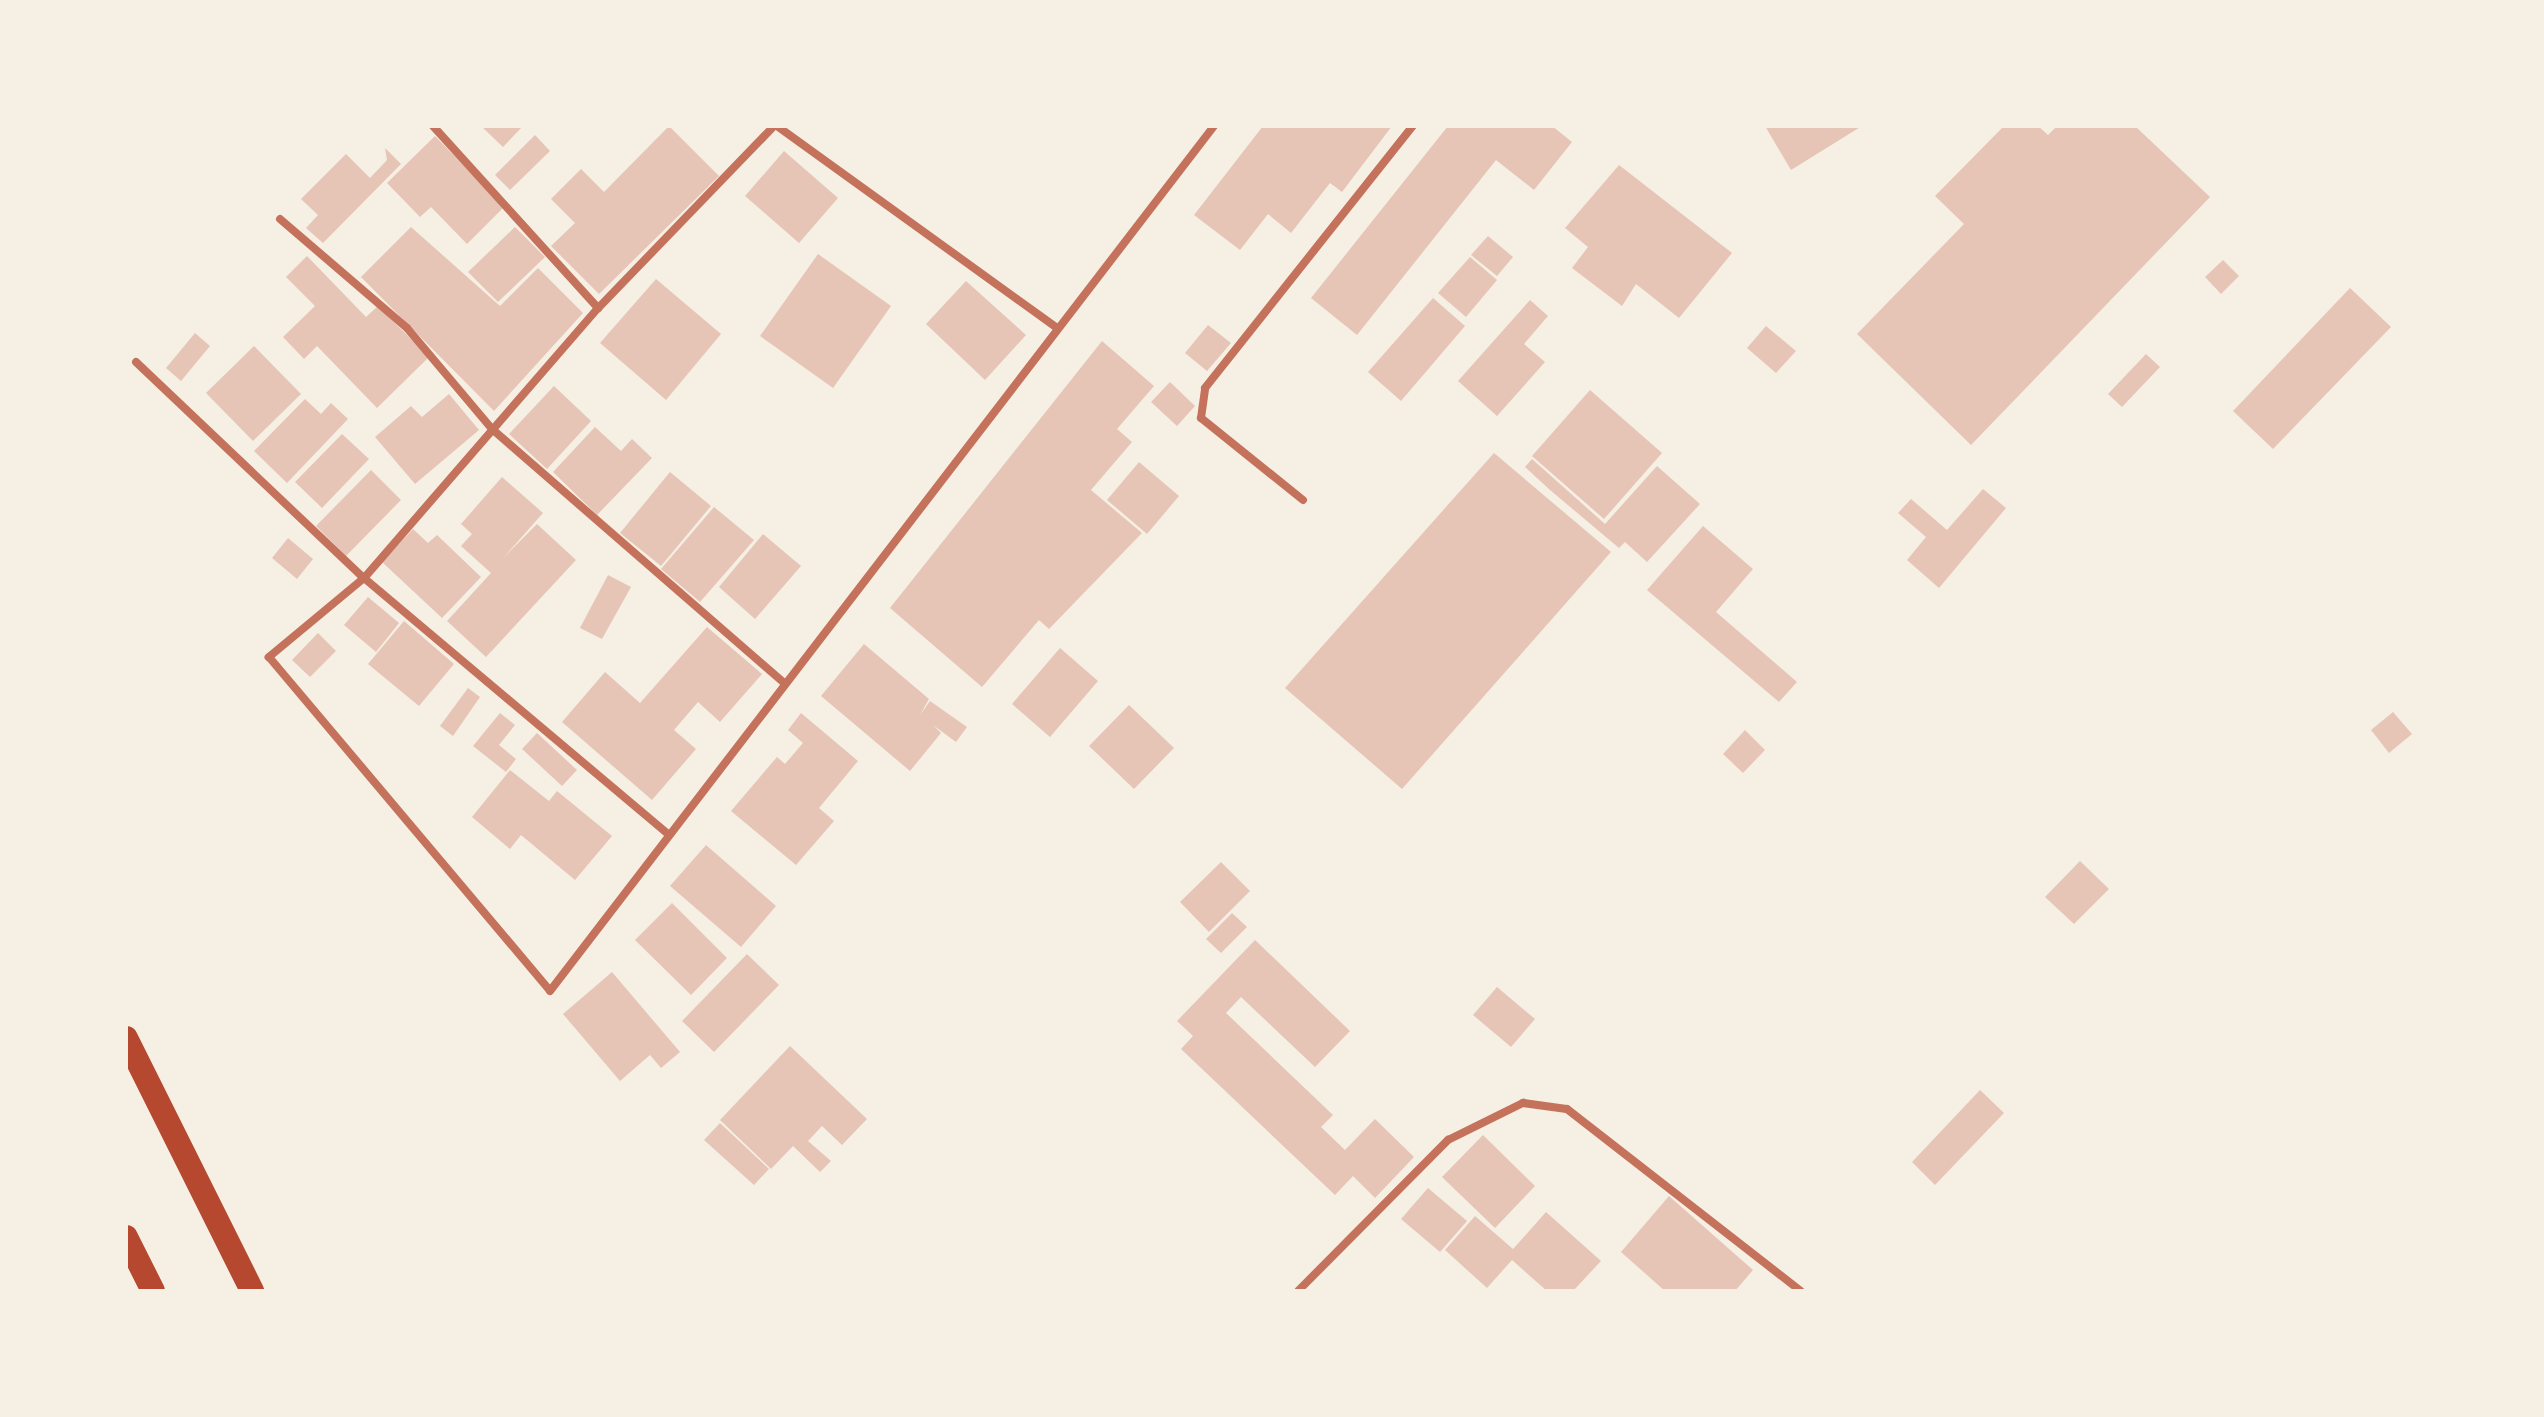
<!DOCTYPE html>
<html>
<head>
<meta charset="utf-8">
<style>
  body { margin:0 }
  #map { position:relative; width:2544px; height:1417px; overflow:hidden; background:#f6efe4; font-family:"Open Sans",sans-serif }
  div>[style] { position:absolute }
  .building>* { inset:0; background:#e6c5b7 }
  .minor>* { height:8px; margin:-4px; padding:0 4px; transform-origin:4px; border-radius:4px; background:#c5725c }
  .motorway>* { height:24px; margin:-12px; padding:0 12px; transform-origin:12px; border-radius:12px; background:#b5482f }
  span { translate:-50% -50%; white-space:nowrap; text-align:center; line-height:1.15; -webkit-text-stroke:6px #f6efe4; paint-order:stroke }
  .frame { position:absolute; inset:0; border:128px solid #f6efe4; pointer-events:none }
</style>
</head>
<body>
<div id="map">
  <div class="building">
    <div style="clip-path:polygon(481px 126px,523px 126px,503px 147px)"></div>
    <div style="clip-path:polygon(669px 126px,719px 176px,599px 294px,551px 246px,575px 223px,551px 199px,581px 169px,604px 192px)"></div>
    <div style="clip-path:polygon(1263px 126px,1392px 126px,1342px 192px,1330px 183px,1291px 233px,1268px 214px,1240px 250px,1194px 215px)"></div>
    <div style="clip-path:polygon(1448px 126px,1552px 126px,1572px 142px,1534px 190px,1496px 160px,1357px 335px,1311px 298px)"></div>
    <div style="clip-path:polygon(1765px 126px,1862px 126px,1791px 170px)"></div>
    <div style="clip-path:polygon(2004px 126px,2038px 126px,2048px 135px,2057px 126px,2135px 126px,2210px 197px,1971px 445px,1857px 334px,1964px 224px,1935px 196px)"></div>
    <div style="clip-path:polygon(535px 135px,550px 151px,510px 190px,495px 175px)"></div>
    <div style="clip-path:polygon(435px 136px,504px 207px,467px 244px,431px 207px,420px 217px,387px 183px)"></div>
    <div style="clip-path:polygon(385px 148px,401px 164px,323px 243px,306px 228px,318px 215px,301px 199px,346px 154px,370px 178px,387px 160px)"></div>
    <div style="clip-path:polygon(784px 151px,838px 198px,799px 243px,745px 196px)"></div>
    <div style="clip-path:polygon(1619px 165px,1732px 253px,1679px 318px,1636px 284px,1622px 306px,1572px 268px,1588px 247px,1565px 228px)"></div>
    <div style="clip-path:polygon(411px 227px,500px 306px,538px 268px,583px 313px,494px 411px,361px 277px)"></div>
    <div style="clip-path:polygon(515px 227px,545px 257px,498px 302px,468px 272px)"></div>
    <div style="clip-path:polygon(1488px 236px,1513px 257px,1497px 276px,1471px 255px)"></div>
    <div style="clip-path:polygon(818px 254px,891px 306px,833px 388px,760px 336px)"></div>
    <div style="clip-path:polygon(307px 256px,366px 317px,378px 306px,429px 357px,377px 408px,317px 346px,304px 359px,283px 337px,315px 306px,286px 277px)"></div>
    <div style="clip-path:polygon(1470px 257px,1497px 280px,1466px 317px,1438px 293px)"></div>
    <div style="clip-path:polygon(2223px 260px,2239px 276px,2221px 294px,2205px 277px)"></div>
    <div style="clip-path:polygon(656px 279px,721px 334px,666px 400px,600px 343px)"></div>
    <div style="clip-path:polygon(966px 281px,1026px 335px,985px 380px,926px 324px)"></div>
    <div style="clip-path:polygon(2350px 288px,2391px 327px,2273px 449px,2233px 411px)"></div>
    <div style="clip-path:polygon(1433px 298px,1465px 326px,1401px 401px,1368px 372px)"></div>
    <div style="clip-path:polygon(1530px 300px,1548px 316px,1524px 344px,1545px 362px,1497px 416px,1458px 381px)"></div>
    <div style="clip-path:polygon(1208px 325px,1231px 343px,1207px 371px,1185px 353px)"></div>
    <div style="clip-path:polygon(1766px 326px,1796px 351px,1776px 373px,1747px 348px)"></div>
    <div style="clip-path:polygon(195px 333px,210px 346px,181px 381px,166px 368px)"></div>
    <div style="clip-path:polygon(1102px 341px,1154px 386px,1117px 429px,1132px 442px,1091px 490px,1142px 533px,1049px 629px,1039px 620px,982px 687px,890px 608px)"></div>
    <div style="clip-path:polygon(254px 346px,301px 394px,253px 441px,206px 393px)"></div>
    <div style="clip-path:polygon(2146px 354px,2160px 367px,2122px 407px,2108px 394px)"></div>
    <div style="clip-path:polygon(1170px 382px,1195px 406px,1177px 426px,1151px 402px)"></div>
    <div style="clip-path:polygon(554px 386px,591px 421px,547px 469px,509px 434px)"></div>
    <div style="clip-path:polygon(1590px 390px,1662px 453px,1604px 519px,1532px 456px)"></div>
    <div style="clip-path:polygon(449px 394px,479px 430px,415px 484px,375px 437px,411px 406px,422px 417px)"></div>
    <div style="clip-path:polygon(305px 399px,321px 414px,331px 403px,348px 419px,287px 483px,254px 451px)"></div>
    <div style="clip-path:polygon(595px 427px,621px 451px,632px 439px,652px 458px,597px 515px,553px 472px)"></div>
    <div style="clip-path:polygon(342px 434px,369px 459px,322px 508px,295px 482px)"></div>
    <div style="clip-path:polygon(1494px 453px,1611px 552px,1402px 789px,1285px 688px)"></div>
    <div style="clip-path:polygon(1532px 459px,1605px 524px,1657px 466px,1700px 504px,1647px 562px,1625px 542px,1619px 548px,1550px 490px,1525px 467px)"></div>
    <div style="clip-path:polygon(1139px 462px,1179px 496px,1147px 534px,1107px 500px)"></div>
    <div style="clip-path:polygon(371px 470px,401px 500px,346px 556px,316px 526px)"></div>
    <div style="clip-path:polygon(670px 472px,711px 506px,661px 566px,620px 533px)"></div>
    <div style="clip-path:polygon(502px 477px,543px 513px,504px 557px,537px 524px,576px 560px,486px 657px,447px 621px,491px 573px,461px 546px,472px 534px,461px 524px)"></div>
    <div style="clip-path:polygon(1983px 489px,2006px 508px,1939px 588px,1907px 560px,1926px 537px,1898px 513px,1911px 499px,1947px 530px)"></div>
    <div style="clip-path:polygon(714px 507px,754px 540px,700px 602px,661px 569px)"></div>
    <div style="clip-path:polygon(1703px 526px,1753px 569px,1716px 612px,1797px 682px,1779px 702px,1647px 590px)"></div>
    <div style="clip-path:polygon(413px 529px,428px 543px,437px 535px,481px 577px,442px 618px,382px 562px)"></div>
    <div style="clip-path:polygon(763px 534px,801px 566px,755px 619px,719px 587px)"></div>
    <div style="clip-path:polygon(288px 538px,313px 559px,297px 579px,272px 558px)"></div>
    <div style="clip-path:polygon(608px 575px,631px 587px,602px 639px,580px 628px)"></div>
    <div style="clip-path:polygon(368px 597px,399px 623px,376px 652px,344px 625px)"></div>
    <div style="clip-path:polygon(404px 621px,454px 664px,419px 706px,368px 664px)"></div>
    <div style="clip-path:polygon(707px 627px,762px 674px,720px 722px,698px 702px,674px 730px,696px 749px,652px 800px,562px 722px,605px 672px,640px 703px)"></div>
    <div style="clip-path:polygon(318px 633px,336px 651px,310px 677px,292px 660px)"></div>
    <div style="clip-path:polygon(864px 644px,929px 699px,920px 715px,930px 701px,967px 727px,956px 742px,933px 725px,941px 733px,910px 771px,821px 696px)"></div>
    <div style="clip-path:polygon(1060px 648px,1098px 681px,1050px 737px,1012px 704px)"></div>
    <div style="clip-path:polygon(468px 688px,480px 697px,453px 736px,440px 726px)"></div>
    <div style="clip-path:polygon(1129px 705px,1174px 748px,1134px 789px,1089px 746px)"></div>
    <div style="clip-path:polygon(2393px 712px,2412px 734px,2389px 753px,2371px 730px)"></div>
    <div style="clip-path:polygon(500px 713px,515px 725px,499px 745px,516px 759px,506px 772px,473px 746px)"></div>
    <div style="clip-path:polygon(801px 713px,858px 761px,819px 808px,834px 821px,796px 865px,731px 811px,777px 757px,785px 764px,803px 743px,788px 730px)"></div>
    <div style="clip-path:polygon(1745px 730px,1765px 750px,1743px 773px,1723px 754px)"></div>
    <div style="clip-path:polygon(537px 733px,577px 770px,562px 786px,522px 749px)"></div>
    <div style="clip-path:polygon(510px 770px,549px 801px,557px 791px,612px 836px,575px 880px,521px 835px,510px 849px,472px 817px)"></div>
    <div style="clip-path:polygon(706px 845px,776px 906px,741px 947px,670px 886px)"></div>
    <div style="clip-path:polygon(2080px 861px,2109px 889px,2074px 924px,2045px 897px)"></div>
    <div style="clip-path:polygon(1221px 862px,1250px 891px,1209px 932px,1180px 902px)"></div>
    <div style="clip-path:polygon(672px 903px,727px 958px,691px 995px,635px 940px)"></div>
    <div style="clip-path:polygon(1232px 913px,1247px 927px,1221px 953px,1206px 939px)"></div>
    <div style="clip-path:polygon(1255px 940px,1350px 1031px,1315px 1067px,1241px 997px,1226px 1013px,1333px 1115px,1321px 1127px,1345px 1150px,1375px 1119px,1414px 1157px,1375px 1198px,1353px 1176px,1335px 1195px,1181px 1049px,1193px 1036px,1177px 1021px)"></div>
    <div style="clip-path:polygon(747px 954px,779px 985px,714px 1052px,682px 1021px)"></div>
    <div style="clip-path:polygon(612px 972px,680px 1052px,661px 1068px,650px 1055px,620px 1081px,563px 1014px)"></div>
    <div style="clip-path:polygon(1497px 987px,1535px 1019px,1511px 1047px,1473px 1015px)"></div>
    <div style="clip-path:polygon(790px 1046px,867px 1119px,842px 1145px,822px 1126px,808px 1141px,831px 1161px,820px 1172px,793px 1146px,771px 1169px,720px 1120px)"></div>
    <div style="clip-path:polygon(1980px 1090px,2004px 1113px,1935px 1185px,1912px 1162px)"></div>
    <div style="clip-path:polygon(720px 1123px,769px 1169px,754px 1185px,704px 1140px)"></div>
    <div style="clip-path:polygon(1483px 1135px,1535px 1186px,1495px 1228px,1442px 1177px)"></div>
    <div style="clip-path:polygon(1428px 1188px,1467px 1221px,1440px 1252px,1401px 1219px)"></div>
    <div style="clip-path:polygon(1669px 1196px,1753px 1270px,1735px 1291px,1665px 1291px,1621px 1252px)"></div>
    <div style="clip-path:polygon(1546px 1212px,1601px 1261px,1573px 1291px,1547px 1291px,1512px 1260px,1487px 1288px,1445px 1250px,1475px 1216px,1513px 1249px)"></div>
  </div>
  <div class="minor">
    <div style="left:433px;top:126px;width:246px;rotate:47.8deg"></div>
    <div style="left:774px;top:126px;width:253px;rotate:134deg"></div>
    <div style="left:598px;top:308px;width:357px;rotate:130.9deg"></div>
    <div style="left:364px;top:578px;width:124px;rotate:140.3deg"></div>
    <div style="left:269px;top:657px;width:436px;rotate:49.9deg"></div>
    <div style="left:550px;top:991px;width:1090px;rotate:-52.49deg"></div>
    <div style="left:777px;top:126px;width:345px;rotate:35.8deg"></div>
    <div style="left:280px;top:219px;width:167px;rotate:40.6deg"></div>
    <div style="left:407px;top:328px;width:132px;rotate:49.9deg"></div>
    <div style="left:492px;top:429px;width:388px;rotate:41deg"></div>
    <div style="left:136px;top:362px;width:314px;rotate:43.5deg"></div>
    <div style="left:364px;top:578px;width:399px;rotate:40.1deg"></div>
    <div style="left:1303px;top:500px;width:131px;rotate:-141.2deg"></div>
    <div style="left:1201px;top:418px;width:30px;rotate:-82deg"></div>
    <div style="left:1205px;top:388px;width:335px;rotate:-51.6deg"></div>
    <div style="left:1298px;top:1291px;width:213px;rotate:-45.2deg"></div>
    <div style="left:1448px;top:1140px;width:84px;rotate:-26.3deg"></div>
    <div style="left:1523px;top:1103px;width:44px;rotate:7.8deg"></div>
    <div style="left:1567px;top:1109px;width:296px;rotate:37.9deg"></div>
  </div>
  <div class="motorway">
    <div style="left:126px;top:1038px;width:283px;rotate:63.5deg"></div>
    <div style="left:126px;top:1237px;width:60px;rotate:63.4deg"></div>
  </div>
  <div class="frame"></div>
</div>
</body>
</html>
